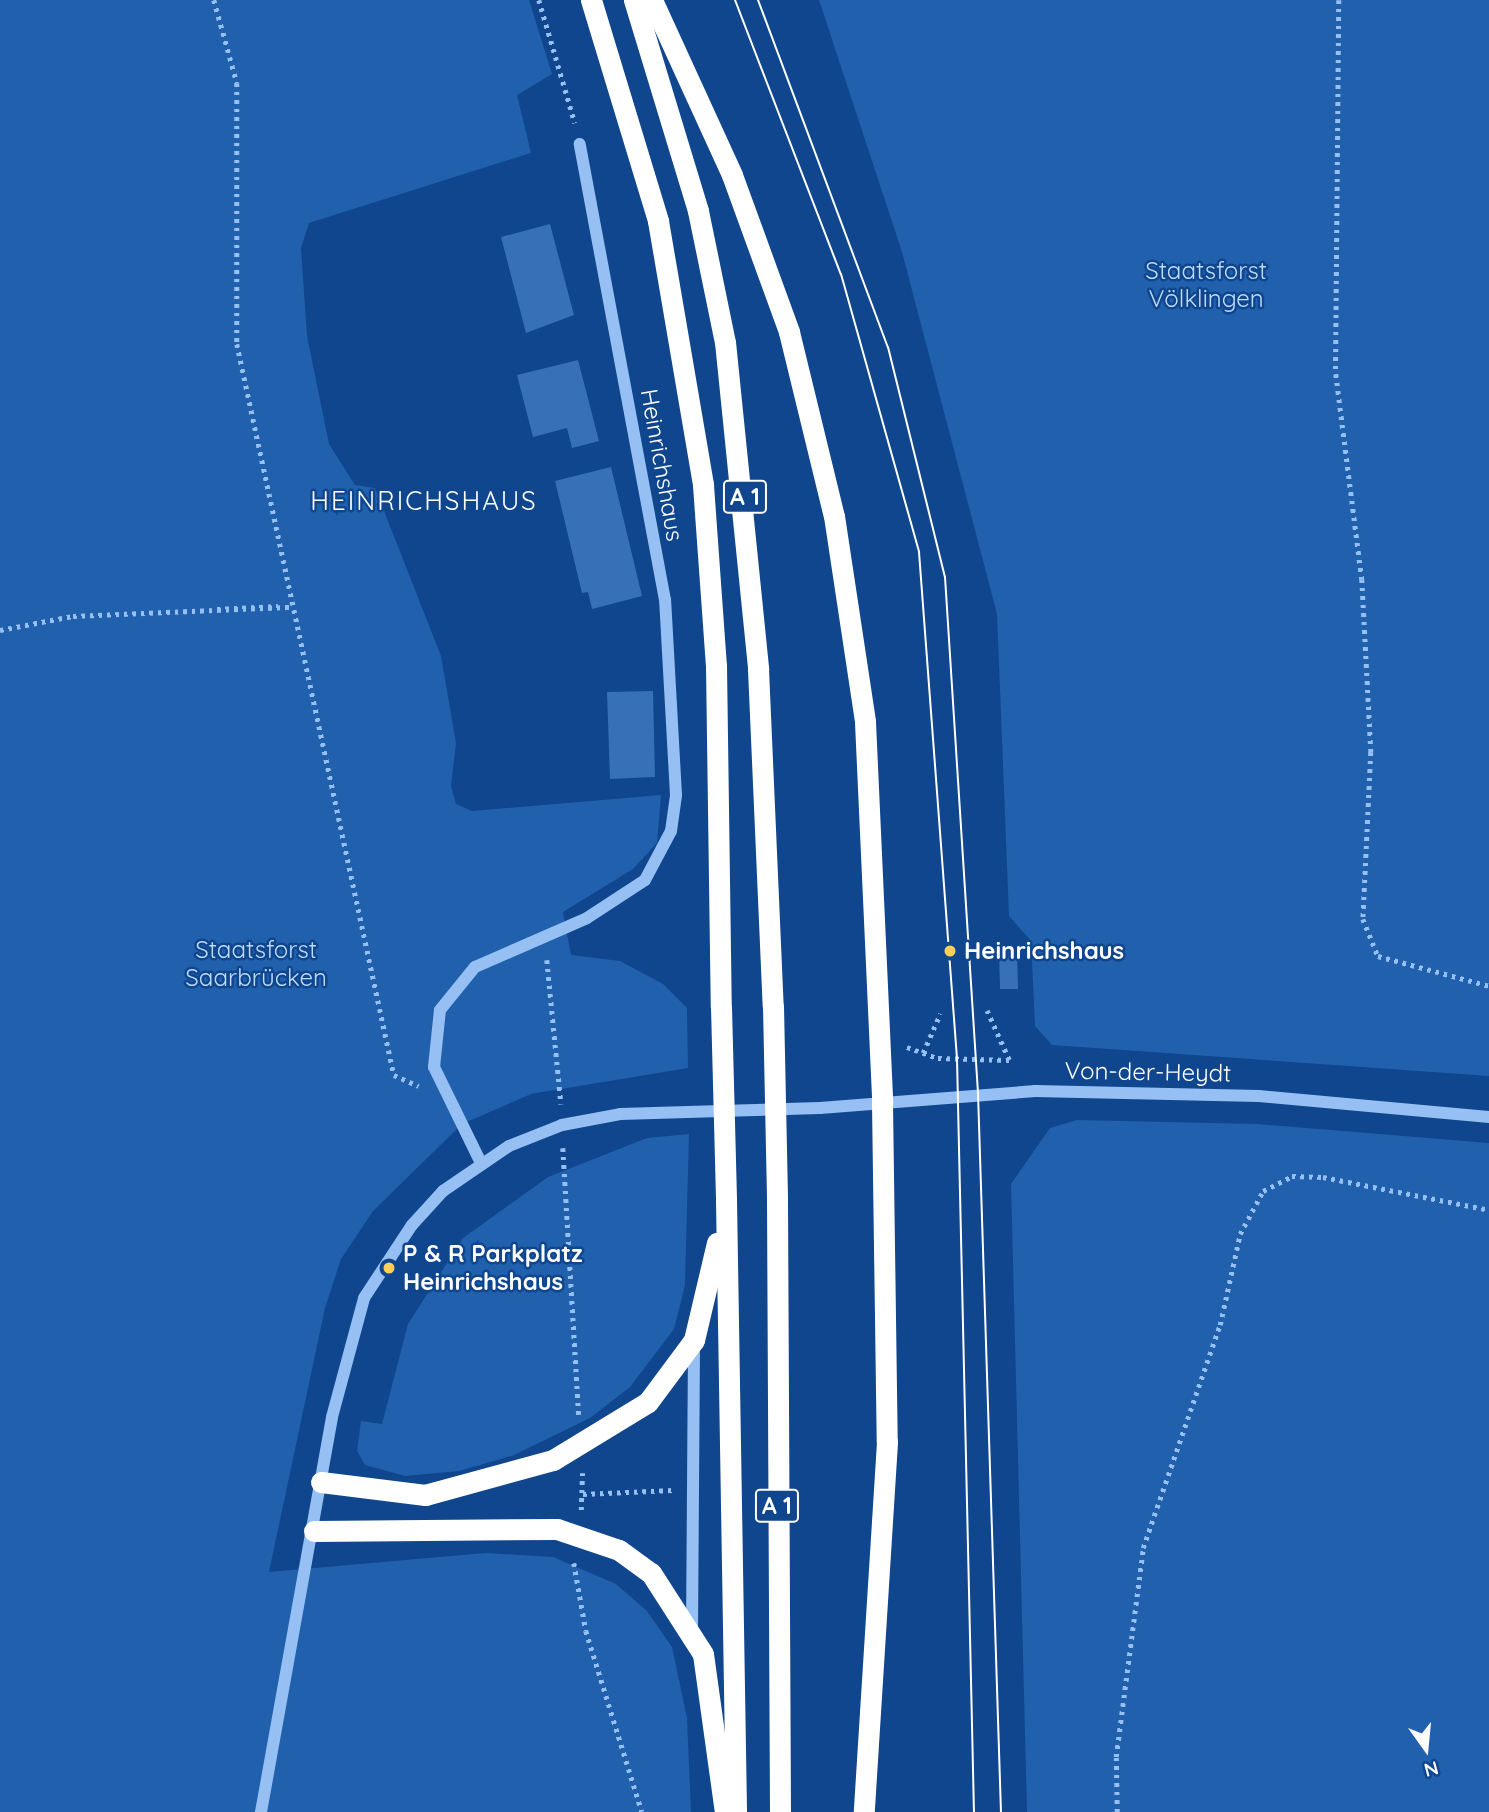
<!DOCTYPE html>
<html>
<head>
<meta charset="utf-8">
<style>
  body { margin:0 }
  #map { position:relative; width:1489px; height:1812px; overflow:hidden; background:#0f468d; font-family:Quicksand,sans-serif }
  div>[style] { position:absolute }
  .green>* { inset:0; background:#2060ad }
  .building>* { inset:0; background:#3770b7 }
  .path>* { height:4.5px; margin-top:-2.25px; transform-origin:0; background:repeating-linear-gradient(90deg,#96c0f3 0 3.5px,transparent 0 8.5px) }
  .minor>* { height:12px; margin:-6px; padding:0 6px; transform-origin:6px; border-radius:6px; background:#96c0f3 }
  .highway>* { height:21px; margin:-10.5px; padding:0 10.5px; transform-origin:10.5px; border-radius:10.5px; background:#fff }
  .tram>* { height:2px; margin:-1px; padding:0 1px; transform-origin:1px; border-radius:1px; background:#fff }
  .highway-bridge>* { height:21px; margin:-10.5px; padding:0 10.5px; transform-origin:10.5px; border-radius:10.5px; background:#fff }
  .dots>* { width:19px; height:19px; translate:-50% -50%; box-sizing:border-box; border:4px solid #0f468d; border-radius:50% }
  span { translate:-50% -50%; white-space:nowrap; text-align:center; line-height:1.15; -webkit-text-stroke:5px #0f468d; paint-order:stroke }
  .shield-label span { padding:2px 5px; background:#0f468d; border:2px solid; border-radius:5px; -webkit-text-stroke-width:0 }
  .shield-label { font-size:23px; color:#fff; font-weight:700 }
  .park-label { font-size:24px; color:#bedbfe }
  .street-label { font-size:24px; color:#fff }
  .poi-label { font-size:24px; color:#fff; font-weight:700 }
  .left { translate:0 -50%; text-align:left }
  .neighbourhood-label { font-size:26px; color:#fff; letter-spacing:2px }
  .north { position:absolute; left:1391px; top:1714px; width:70px; height:70px; -webkit-text-stroke:5px #0f468d; paint-order:stroke; rotate:165deg; font-size:19px; font-weight:700; line-height:28px; text-align:center; color:#fff }
  .north::after { content:''; display:block; margin:auto; width:24px; height:32px; background:#fff; clip-path:polygon(50% 0,100% 100%,50% 72%,0 100%) }
</style>
</head>
<body>
<div id="map">
  <div class="green">
    <div style="clip-path:polygon(0 0,529px 0,552px 74px,517px 95px,531px 153px,309px 223px,301px 248px,307px 336px,329px 444px,355px 485px,375px 488px,441px 656px,456px 743px,451px 786px,456px 804px,472px 811px,661px 795px,657px 843px,633px 869px,563px 912px,571px 955px,620px 961px,663px 984px,687px 1008px,688px 1068px,531px 1094px,462px 1124px,373px 1211px,341px 1259px,325px 1308px,269px 1572px,485px 1553px,553px 1557px,616px 1584px,647px 1611px,672px 1647px,687px 1718px,691px 1812px,0 1812px)"></div>
    <div style="clip-path:polygon(819px 0,1489px 0,1489px 1076px,1052px 1045px,1035px 1026px,1031px 941px,1009px 916px,997px 614px,902px 252px)"></div>
    <div style="clip-path:polygon(1077px 1120px,1258px 1124px,1489px 1143px,1489px 1812px,1027px 1812px,1011px 1184px,1050px 1128px)"></div>
    <div style="clip-path:polygon(689px 1134px,685px 1285px,674px 1329px,630px 1387px,590px 1418px,514px 1455px,459px 1471px,405px 1476px,365px 1465px,357px 1451px,361px 1421px,382px 1424px,408px 1324px,463px 1238px,548px 1177px,647px 1138px)"></div>
  </div>
  <div class="building">
    <div style="clip-path:polygon(550px 224px,574px 315px,526px 333px,501px 237px)"></div>
    <div style="clip-path:polygon(578px 360px,599px 441px,572px 448px,567px 428px,533px 437px,517px 375px)"></div>
    <div style="clip-path:polygon(611px 467px,642px 596px,592px 609px,588px 592px,582px 593px,555px 481px)"></div>
    <div style="clip-path:polygon(653px 691px,655px 777px,610px 779px,607px 692px)"></div>
    <div style="clip-path:polygon(999px 950px,1017px 950px,1018px 989px,1000px 989px)"></div>
  </div>
  <div class="path">
    <div style="left:214px;top:0;width:86px;rotate:74.5deg"></div>
    <div style="left:237px;top:83px;width:261px;rotate:90deg"></div>
    <div style="left:237px;top:344px;width:748px;rotate:77.88deg"></div>
    <div style="left:394px;top:1075px;width:27px;rotate:24deg"></div>
    <div style="left:539px;top:0;width:128px;rotate:73.7deg"></div>
    <div style="left:1339px;top:0;width:374px;rotate:90.5deg"></div>
    <div style="left:1336px;top:374px;width:207px;rotate:82.8deg"></div>
    <div style="left:1362px;top:579px;width:173px;rotate:87deg"></div>
    <div style="left:1371px;top:752px;width:167px;rotate:92.7deg"></div>
    <div style="left:1363px;top:919px;width:40px;rotate:68deg"></div>
    <div style="left:1378px;top:956px;width:115px;rotate:15.1deg"></div>
    <div style="left:217px;top:609px;width:61px;rotate:-2.8deg"></div>
    <div style="left:0;top:630px;width:74px;rotate:-10.9deg"></div>
    <div style="left:73px;top:616px;width:219px;rotate:-2.4deg"></div>
    <div style="left:547px;top:960px;width:145px;rotate:84.4deg"></div>
    <div style="left:907px;top:1047px;width:33px;rotate:20deg"></div>
    <div style="left:938px;top:1058px;width:71px;rotate:1.6deg"></div>
    <div style="left:1009px;top:1060px;width:54px;rotate:-114.2deg"></div>
    <div style="left:923px;top:1053px;width:43px;rotate:-66.4deg"></div>
    <div style="left:563px;top:1148px;width:267px;rotate:86.6deg"></div>
    <div style="left:583px;top:1494px;width:90px;rotate:-2.5deg"></div>
    <div style="left:581px;top:1510px;width:37px;rotate:-88deg"></div>
    <div style="left:574px;top:1563px;width:69px;rotate:80deg"></div>
    <div style="left:586px;top:1631px;width:189px;rotate:72.8deg"></div>
    <div style="left:1117px;top:1812px;width:55px;rotate:-91deg"></div>
    <div style="left:1116px;top:1757px;width:211px;rotate:-82.6deg"></div>
    <div style="left:1143px;top:1548px;width:236px;rotate:-71deg"></div>
    <div style="left:1220px;top:1325px;width:93px;rotate:-77.6deg"></div>
    <div style="left:1240px;top:1234px;width:49px;rotate:-61.9deg"></div>
    <div style="left:1263px;top:1191px;width:33px;rotate:-27deg"></div>
    <div style="left:1292px;top:1176px;width:31px;rotate:2deg"></div>
    <div style="left:1323px;top:1177px;width:169px;rotate:11.2deg"></div>
  </div>
  <div class="minor">
    <div style="left:481px;top:1163px;width:107px;rotate:-116.1deg"></div>
    <div style="left:434px;top:1067px;width:57px;rotate:-84deg"></div>
    <div style="left:440px;top:1010px;width:55px;rotate:-50.9deg"></div>
    <div style="left:475px;top:967px;width:122px;rotate:-23.6deg"></div>
    <div style="left:587px;top:918px;width:69px;rotate:-33.2deg"></div>
    <div style="left:645px;top:880px;width:55px;rotate:-62deg"></div>
    <div style="left:671px;top:831px;width:36px;rotate:-82deg"></div>
    <div style="left:676px;top:795px;width:195px;rotate:-93.2deg"></div>
    <div style="left:665px;top:600px;width:464px;rotate:-100.6deg"></div>
    <div style="left:692px;top:1632px;width:288px;rotate:-89.6deg"></div>
    <div style="left:261px;top:1812px;width:401px;rotate:-79.8deg"></div>
    <div style="left:332px;top:1417px;width:123px;rotate:-74.9deg"></div>
    <div style="left:364px;top:1298px;width:87px;rotate:-56.7deg"></div>
    <div style="left:412px;top:1225px;width:46px;rotate:-47.6deg"></div>
    <div style="left:443px;top:1191px;width:80px;rotate:-34.3deg"></div>
    <div style="left:509px;top:1146px;width:57px;rotate:-21.6deg"></div>
    <div style="left:562px;top:1125px;width:59px;rotate:-10.7deg"></div>
    <div style="left:620px;top:1114px;width:200px;rotate:-1.7deg"></div>
    <div style="left:820px;top:1108px;width:216px;rotate:-4.5deg"></div>
    <div style="left:1035px;top:1091px;width:224px;rotate:1.3deg"></div>
    <div style="left:1259px;top:1096px;width:231px;rotate:5.2deg"></div>
  </div>
  <div class="highway">
    <div style="left:591px;top:0;width:231px;rotate:73.1deg"></div>
    <div style="left:658px;top:221px;width:268px;rotate:80.3deg"></div>
    <div style="left:703px;top:485px;width:180px;rotate:85.9deg"></div>
    <div style="left:716px;top:665px;width:342px;rotate:89.2deg"></div>
    <div style="left:634px;top:0;width:220px;rotate:73.1deg"></div>
    <div style="left:698px;top:211px;width:134px;rotate:78.4deg"></div>
    <div style="left:725px;top:342px;width:329px;rotate:84.2deg"></div>
    <div style="left:758px;top:669px;width:337px;rotate:87.5deg"></div>
    <div style="left:652px;top:0;width:192px;rotate:65.4deg"></div>
    <div style="left:732px;top:175px;width:167px;rotate:70deg"></div>
    <div style="left:789px;top:332px;width:189px;rotate:76.3deg"></div>
    <div style="left:834px;top:516px;width:208px;rotate:81.4deg"></div>
    <div style="left:865px;top:722px;width:381px;rotate:87.4deg"></div>
    <div style="left:882px;top:1103px;width:339px;rotate:89.2deg"></div>
    <div style="left:887px;top:1442px;width:371px;rotate:93.6deg"></div>
    <div style="left:777px;top:1199px;width:613px;rotate:89.72deg"></div>
    <div style="left:726px;top:1200px;width:612px;rotate:89.06deg"></div>
    <div style="left:648px;top:1402px;width:77px;rotate:-53.4deg"></div>
    <div style="left:694px;top:1340px;width:100px;rotate:-76.7deg"></div>
    <div style="left:321px;top:1482px;width:105px;rotate:7.1deg"></div>
    <div style="left:425px;top:1495px;width:133px;rotate:-15.3deg"></div>
    <div style="left:314px;top:1531px;width:243px;rotate:-0.5deg"></div>
    <div style="left:619px;top:1550px;width:39px;rotate:36deg"></div>
    <div style="left:651px;top:1573px;width:96px;rotate:57.3deg"></div>
    <div style="left:703px;top:1654px;width:160px;rotate:82.1deg"></div>
  </div>
  <div class="tram">
    <div style="left:735px;top:0;width:294px;rotate:68.9deg"></div>
    <div style="left:841px;top:274px;width:289px;rotate:74.3deg"></div>
    <div style="left:919px;top:552px;width:508px;rotate:85.71deg"></div>
    <div style="left:957px;top:1059px;width:753px;rotate:88.71deg"></div>
    <div style="left:758px;top:0;width:371px;rotate:69.5deg"></div>
    <div style="left:888px;top:347px;width:237px;rotate:76.1deg"></div>
    <div style="left:945px;top:577px;width:517px;rotate:86.34deg"></div>
    <div style="left:978px;top:1093px;width:719px;rotate:88.17deg"></div>
  </div>
  <div class="highway-bridge">
    <div style="left:773px;top:1006px;width:193px;rotate:88.8deg"></div>
    <div style="left:721px;top:1007px;width:193px;rotate:88.5deg"></div>
    <div style="left:553px;top:1460px;width:111px;rotate:-31.4deg"></div>
    <div style="left:557px;top:1529px;width:65px;rotate:18.7deg"></div>
  </div>
  <div class="dots">
    <div style="left:950px;top:951px;background:#ffcf58"></div>
    <div style="left:389px;top:1268px;background:#ffcf58"></div>
  </div>
  <div class="shield-label">
    <span style="left:745px;top:497px">A 1</span>
    <span style="left:777px;top:1506px">A 1</span>
  </div>
  <div class="park-label">
    <span style="left:1206px;top:285px">Staatsforst<br>Völklingen</span>
    <span style="left:256px;top:964px">Staatsforst<br>Saarbrücken</span>
  </div>
  <div class="street-label">
    <span style="left:662px;top:465px;rotate:80deg">Heinrichshaus</span>
    <span style="left:1148px;top:1072px;rotate:1deg">Von-der-Heydt</span>
  </div>
  <div class="poi-label">
    <span class="left" style="left:964px;top:951px">Heinrichshaus</span>
    <span class="left" style="left:403px;top:1268px">P &amp; R Parkplatz<br>Heinrichshaus</span>
  </div>
  <div class="neighbourhood-label">
    <span style="left:424px;top:501px">HEINRICHSHAUS</span>
  </div>
  <div class="north">N</div>
</div>
</body>
</html>
